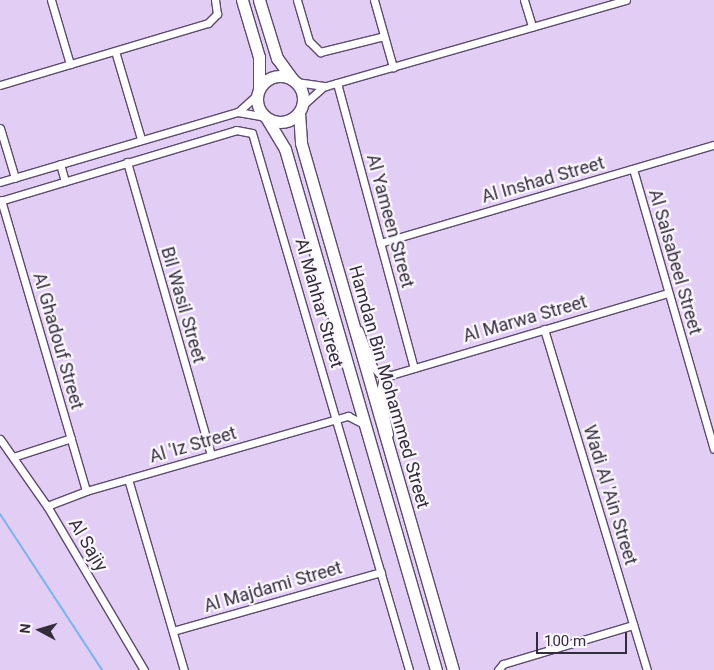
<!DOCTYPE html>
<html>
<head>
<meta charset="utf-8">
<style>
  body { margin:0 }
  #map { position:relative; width:714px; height:670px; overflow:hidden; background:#e2cef5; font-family:Roboto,sans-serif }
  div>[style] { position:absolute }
  .stream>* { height:2px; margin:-1px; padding:0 1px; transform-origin:1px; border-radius:1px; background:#76b4ef }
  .roads { filter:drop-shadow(1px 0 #5c4b6c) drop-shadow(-1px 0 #5c4b6c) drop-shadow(0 1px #5c4b6c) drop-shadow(0 -1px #5c4b6c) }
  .street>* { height:7px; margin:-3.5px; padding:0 3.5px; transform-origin:3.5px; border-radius:3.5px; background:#fff }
  .primary>* { height:11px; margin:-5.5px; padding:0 5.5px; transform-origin:5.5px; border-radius:5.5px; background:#fff }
  .primary>.ring { margin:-5.5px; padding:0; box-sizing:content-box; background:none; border:11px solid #fff; border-radius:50% }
  span { translate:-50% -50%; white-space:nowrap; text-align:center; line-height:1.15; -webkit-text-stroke:4.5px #fbf7ff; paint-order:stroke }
  .street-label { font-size:18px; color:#342c3b }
  .north { position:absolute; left:15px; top:605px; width:50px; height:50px; -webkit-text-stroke:4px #fbf7ff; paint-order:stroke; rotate:276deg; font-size:14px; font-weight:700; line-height:20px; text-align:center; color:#342c3b }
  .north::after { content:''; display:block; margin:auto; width:18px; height:22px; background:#342c3b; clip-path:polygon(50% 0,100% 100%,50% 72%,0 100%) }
  .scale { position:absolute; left:536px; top:632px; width:91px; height:22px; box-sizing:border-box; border:2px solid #342c3b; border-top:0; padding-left:6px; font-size:15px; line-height:18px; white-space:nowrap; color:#342c3b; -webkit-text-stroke:4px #fbf7ff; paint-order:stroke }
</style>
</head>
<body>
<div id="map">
  <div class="stream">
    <div style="left:0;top:514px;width:186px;rotate:56.8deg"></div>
  </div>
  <div class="roads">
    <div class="street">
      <div style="left:51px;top:0;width:67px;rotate:73.5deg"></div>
      <div style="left:297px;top:0;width:43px;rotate:73.7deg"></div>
      <div style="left:309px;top:41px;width:16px;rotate:45deg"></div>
      <div style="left:320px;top:52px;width:66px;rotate:-14deg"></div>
      <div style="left:374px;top:0;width:70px;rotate:74.2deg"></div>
      <div style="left:524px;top:0;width:28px;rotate:73deg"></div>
      <div style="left:115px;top:51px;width:92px;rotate:73.5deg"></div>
      <div style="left:296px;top:82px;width:30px;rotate:8deg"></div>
      <div style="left:326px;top:86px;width:312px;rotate:-16deg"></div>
      <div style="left:337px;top:83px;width:295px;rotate:74.9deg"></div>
      <div style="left:0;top:85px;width:217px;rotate:-16.6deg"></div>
      <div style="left:208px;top:23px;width:13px;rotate:-45deg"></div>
      <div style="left:217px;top:14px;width:14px;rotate:-98deg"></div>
      <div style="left:303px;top:105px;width:27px;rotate:-42deg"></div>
      <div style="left:238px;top:112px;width:27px;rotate:-42deg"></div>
      <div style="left:0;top:128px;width:52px;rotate:73.3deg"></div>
      <div style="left:127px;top:162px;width:305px;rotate:74deg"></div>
      <div style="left:60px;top:164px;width:18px;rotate:74deg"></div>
      <div style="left:633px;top:169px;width:291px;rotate:73.9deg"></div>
      <div style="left:0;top:182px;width:248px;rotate:-16.4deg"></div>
      <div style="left:238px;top:112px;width:27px;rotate:10deg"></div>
      <div style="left:1px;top:200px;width:303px;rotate:73.7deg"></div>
      <div style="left:0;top:201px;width:246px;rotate:-16.7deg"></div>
      <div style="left:236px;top:130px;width:16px;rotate:11deg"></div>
      <div style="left:252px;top:133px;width:559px;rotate:73.7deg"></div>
      <div style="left:380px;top:243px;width:348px;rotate:-16.4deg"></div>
      <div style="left:544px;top:329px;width:356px;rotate:73.2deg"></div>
      <div style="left:359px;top:330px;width:40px;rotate:69deg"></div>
      <div style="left:373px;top:367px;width:8px;rotate:45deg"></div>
      <div style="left:379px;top:373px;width:12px;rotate:9deg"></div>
      <div style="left:391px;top:375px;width:289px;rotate:-16.5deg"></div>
      <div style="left:389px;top:434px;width:44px;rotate:-101.8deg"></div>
      <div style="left:380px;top:391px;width:9px;rotate:-77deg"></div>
      <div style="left:382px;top:382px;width:11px;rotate:-38deg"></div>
      <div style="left:0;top:439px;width:82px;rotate:55deg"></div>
      <div style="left:47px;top:506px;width:191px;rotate:59.4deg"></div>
      <div style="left:13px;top:457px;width:61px;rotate:-18.1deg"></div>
      <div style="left:128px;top:479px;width:199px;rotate:73.7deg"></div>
      <div style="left:47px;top:506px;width:42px;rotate:-21deg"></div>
      <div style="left:86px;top:491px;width:273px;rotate:-16deg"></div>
      <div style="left:348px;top:416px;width:18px;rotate:27deg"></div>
      <div style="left:173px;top:631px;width:216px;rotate:-15.8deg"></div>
      <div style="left:498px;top:670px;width:8px;rotate:-50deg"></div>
      <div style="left:503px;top:664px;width:136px;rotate:-16.7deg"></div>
    </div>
    <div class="primary">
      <div style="left:242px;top:0;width:59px;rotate:73.4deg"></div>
      <div style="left:259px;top:57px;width:32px;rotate:90deg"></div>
      <div style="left:259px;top:0;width:61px;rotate:72.8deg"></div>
      <div style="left:277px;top:58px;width:26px;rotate:54deg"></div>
      <div class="ring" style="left:257px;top:76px;width:35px;height:35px"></div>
      <div style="left:299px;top:113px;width:30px;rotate:86deg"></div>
      <div style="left:301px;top:143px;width:548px;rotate:73.91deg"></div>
      <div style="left:267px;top:119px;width:35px;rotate:59deg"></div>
      <div style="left:285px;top:149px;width:542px;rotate:73.84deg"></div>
    </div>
  </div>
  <div class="street-label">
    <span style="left:543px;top:180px;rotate:-16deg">Al Inshad Street</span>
    <span style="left:390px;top:221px;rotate:75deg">Al Yameen Street</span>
    <span style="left:675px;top:262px;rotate:74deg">Al Salsabeel Street</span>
    <span style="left:319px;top:303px;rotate:74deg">Al Mahhar Street</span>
    <span style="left:183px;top:305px;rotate:74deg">Bil Wasil Street</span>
    <span style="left:525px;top:319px;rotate:-16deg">Al Marwa Street</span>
    <span style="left:58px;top:341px;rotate:74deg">Al Ghadouf Street</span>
    <span style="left:389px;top:387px;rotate:74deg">Hamdan Bin Mohammed Street</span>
    <span style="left:193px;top:445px;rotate:-16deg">Al 'Iz Street</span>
    <span style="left:610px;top:495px;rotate:73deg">Wadi Al 'Ain Street</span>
    <span style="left:88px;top:545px;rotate:59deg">Al Sajiy</span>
    <span style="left:273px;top:587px;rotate:-16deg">Al Majdami Street</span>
  </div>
  <div class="north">N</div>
  <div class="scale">100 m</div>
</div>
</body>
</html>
